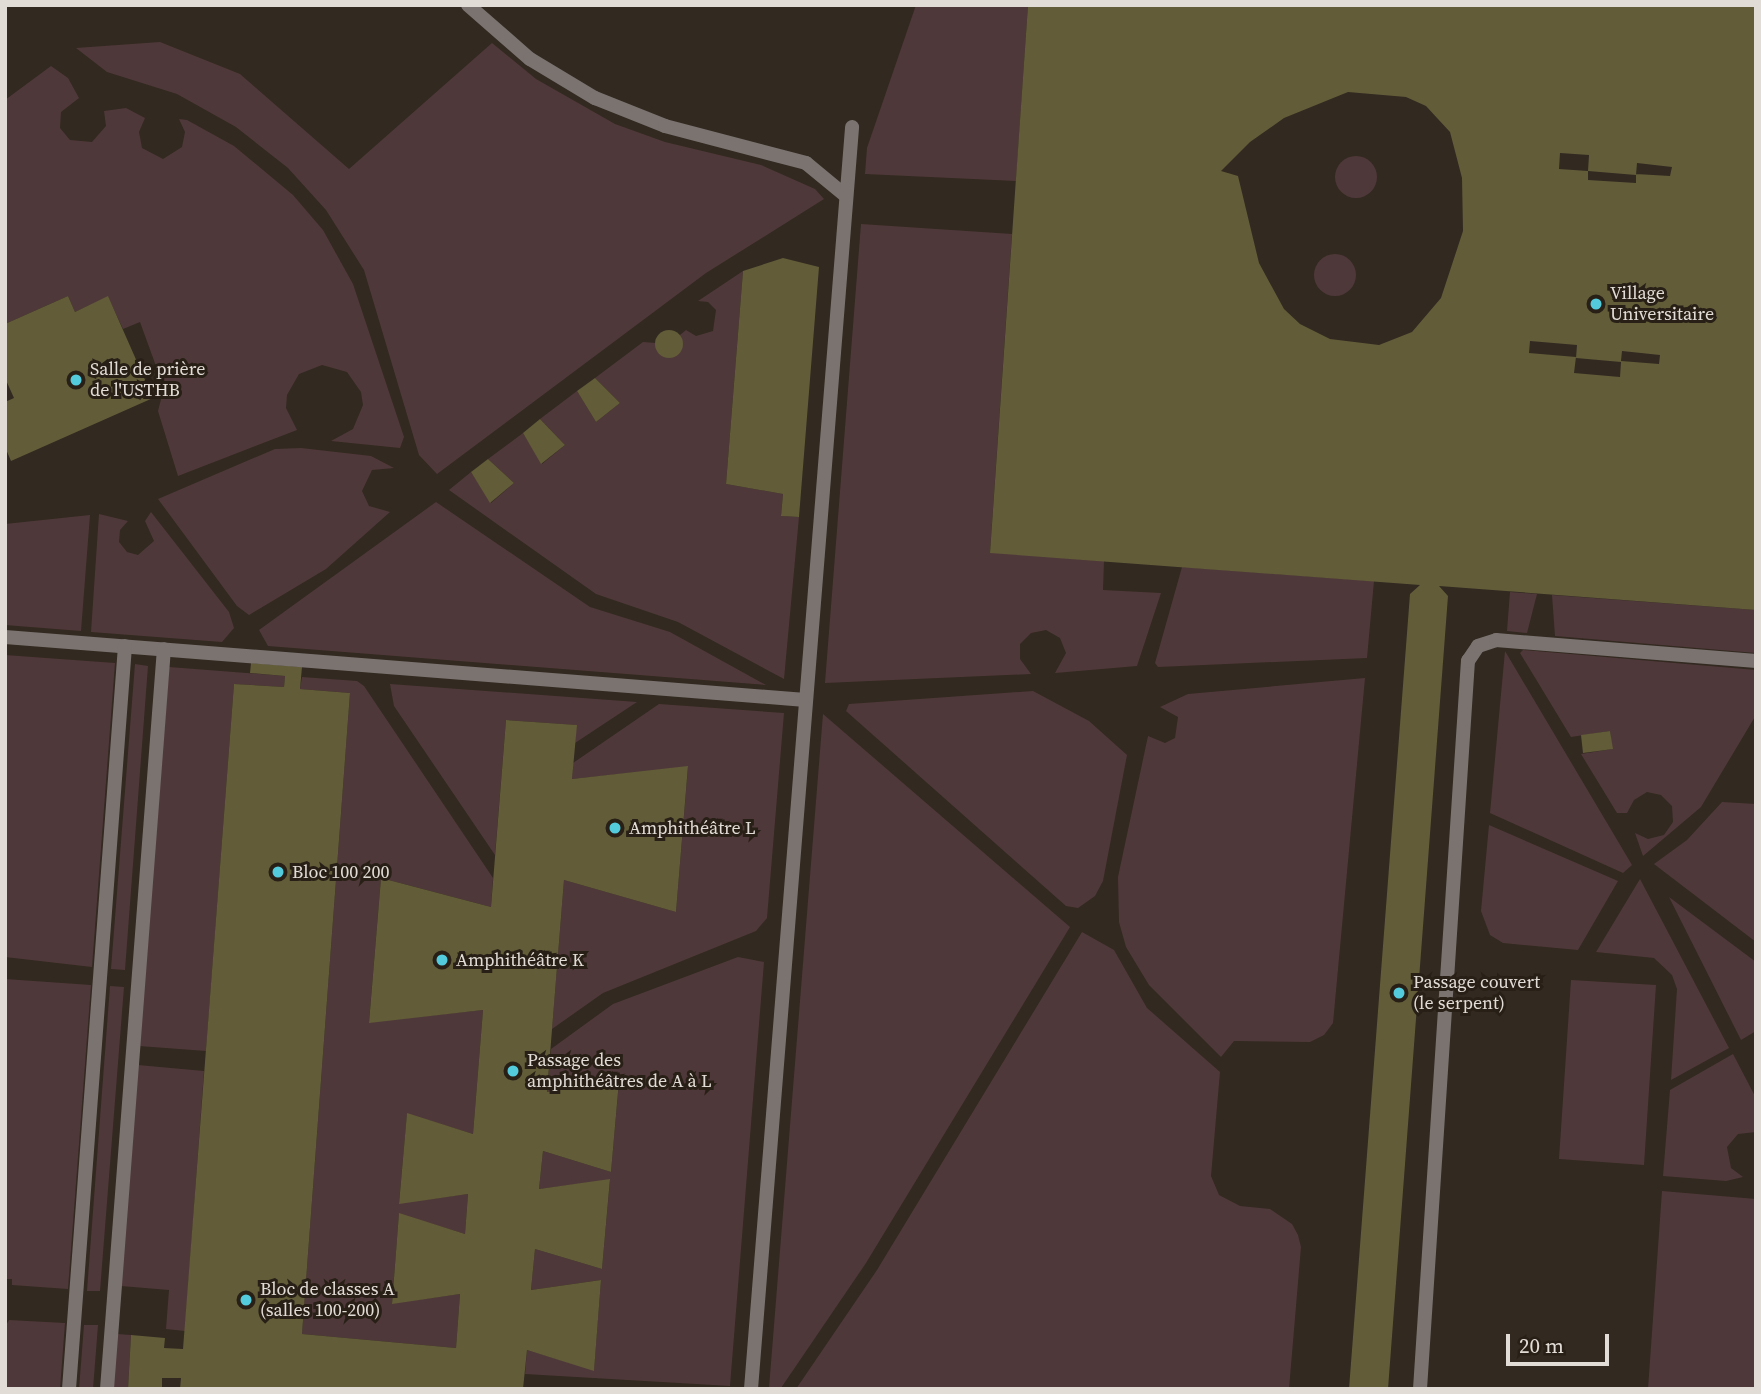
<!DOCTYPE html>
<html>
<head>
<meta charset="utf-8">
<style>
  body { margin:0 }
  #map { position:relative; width:1761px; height:1394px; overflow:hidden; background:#322920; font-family:"Source Serif 4",serif }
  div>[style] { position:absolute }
  .green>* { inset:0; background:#4f3839 }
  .round { border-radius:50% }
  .building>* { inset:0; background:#625c39 }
  .service>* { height:14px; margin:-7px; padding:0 7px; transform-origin:7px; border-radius:7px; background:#7a7370 }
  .dots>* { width:19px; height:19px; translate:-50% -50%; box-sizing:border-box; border:4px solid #282016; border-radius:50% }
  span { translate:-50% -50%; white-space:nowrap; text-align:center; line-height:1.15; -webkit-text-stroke:6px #282016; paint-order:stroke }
  .poi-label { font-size:18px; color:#e2dcd6 }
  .left { translate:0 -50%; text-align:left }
  .frame { position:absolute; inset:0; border:7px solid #e2dcd6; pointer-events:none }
  .scale { position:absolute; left:1506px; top:1334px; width:103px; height:32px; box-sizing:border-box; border:4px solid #e2dcd6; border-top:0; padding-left:9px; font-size:21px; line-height:24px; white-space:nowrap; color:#e2dcd6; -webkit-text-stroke:5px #282016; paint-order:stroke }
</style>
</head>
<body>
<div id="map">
  <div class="green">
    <div style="clip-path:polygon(916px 5px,1028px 5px,1016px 181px,865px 174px,867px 148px)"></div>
    <div style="clip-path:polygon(160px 42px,240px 74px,349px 169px,492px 43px,536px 79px,615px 124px,665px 142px,761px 165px,815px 189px,824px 199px,706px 273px,437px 474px,419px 455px,364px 270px,326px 210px,288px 168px,236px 127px,177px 94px,107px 72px,76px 48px)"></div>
    <div style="clip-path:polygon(51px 66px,68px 78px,79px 98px,61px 112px,60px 128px,70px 140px,92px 142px,106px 126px,104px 111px,126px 108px,145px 118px,139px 132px,142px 148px,163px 159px,182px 147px,185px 132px,179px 119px,187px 120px,234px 146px,293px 195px,323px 230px,353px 284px,404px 437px,400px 448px,331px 441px,353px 429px,363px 405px,361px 392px,347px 372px,322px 365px,299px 374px,287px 395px,286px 408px,297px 430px,178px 476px,158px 411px,164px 388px,140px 322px,123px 329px,108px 297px,75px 312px,68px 296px,5px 324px,5px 100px)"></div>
    <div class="round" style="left:1335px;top:156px;width:42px;height:42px"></div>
    <div style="clip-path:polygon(861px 224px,1012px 234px,990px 552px,1104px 561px,1103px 590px,1161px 593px,1137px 666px,1055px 673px,1066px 653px,1060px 638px,1046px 630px,1031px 633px,1020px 644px,1020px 659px,1031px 674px,825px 683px)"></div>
    <div class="round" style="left:1314px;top:254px;width:42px;height:42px"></div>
    <div style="clip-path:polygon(743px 271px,726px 484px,783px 494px,781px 516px,799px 517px,784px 679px,678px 622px,596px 594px,449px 490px,471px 472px,491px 503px,514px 483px,488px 459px,523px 433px,542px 464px,565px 445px,540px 419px,577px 391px,596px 422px,620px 403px,595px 378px,643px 342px,656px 343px,658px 352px,670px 357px,681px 351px,680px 335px,686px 330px,696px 336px,713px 331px,716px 310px,708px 302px,698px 301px)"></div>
    <div style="clip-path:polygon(301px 448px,371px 456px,394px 468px,372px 470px,362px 491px,369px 506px,390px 512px,326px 569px,249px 615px,237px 606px,158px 499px,275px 449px)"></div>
    <div style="clip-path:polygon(436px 502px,590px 607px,670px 632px,766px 685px,268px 646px,259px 630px)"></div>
    <div style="clip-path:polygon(151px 512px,229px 612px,234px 628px,222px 642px,91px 632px,99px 514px,128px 521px,120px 530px,119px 542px,127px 552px,138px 555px,154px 541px,145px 521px)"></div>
    <div style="clip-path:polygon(90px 515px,81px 631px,5px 625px,5px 524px)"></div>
    <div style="clip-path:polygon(1182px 567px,1374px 581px,1367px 658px,1158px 667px,1155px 663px)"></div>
    <div style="clip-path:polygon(1510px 592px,1537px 594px,1527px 633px,1507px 631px)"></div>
    <div style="clip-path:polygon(1552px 595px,1756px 610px,1756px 653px,1555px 636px)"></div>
    <div style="clip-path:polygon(1523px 650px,1756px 670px,1756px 715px,1701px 807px,1643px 856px,1635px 833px,1648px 839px,1664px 835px,1673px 822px,1672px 806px,1661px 795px,1647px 792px,1634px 800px,1627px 813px,1617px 813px,1581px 754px,1612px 749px,1610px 731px,1571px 737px,1520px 653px)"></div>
    <div style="clip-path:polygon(1505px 651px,1632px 865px,1623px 873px,1490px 813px)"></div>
    <div style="clip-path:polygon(5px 655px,115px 663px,92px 967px,5px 957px)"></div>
    <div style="clip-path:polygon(135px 664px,148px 666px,125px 970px,111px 969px)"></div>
    <div style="clip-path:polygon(169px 667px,285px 676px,284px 687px,234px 684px,206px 1051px,139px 1046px)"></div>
    <div style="clip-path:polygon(302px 677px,357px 681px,364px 686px,493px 878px,491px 907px,381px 878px,369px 1022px,483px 1010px,473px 1134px,407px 1114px,399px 1203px,468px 1194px,465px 1234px,399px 1214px,392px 1303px,460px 1294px,456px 1348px,302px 1334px,350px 693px,300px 689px)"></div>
    <div style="clip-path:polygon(1365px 678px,1333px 1023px,1324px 1035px,1310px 1042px,1234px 1041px,1221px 1057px,1149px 985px,1126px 947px,1119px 922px,1118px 877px,1148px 736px,1165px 743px,1175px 738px,1178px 717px,1160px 707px,1188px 694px)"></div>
    <div style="clip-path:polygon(390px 684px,637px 702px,575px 743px,576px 725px,506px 720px,495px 855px,394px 706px)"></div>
    <div style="clip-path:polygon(1033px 691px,1089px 721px,1127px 755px,1103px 881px,1095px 896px,1078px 908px,1066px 906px,846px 711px,849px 704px)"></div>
    <div style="clip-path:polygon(659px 704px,784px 713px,767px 918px,756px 931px,603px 993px,552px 1029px,564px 880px,676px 912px,688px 767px,572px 779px,573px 763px)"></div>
    <div style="clip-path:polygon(823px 714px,1070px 927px,866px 1263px,781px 1388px,769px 1388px)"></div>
    <div style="clip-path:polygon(1722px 802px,1756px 804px,1756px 942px,1654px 864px,1687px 840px)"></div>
    <div style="clip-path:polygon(1489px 825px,1618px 881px,1578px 950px,1503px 943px,1490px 935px,1481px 911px)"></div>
    <div style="clip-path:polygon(1640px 879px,1729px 1048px,1671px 1080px,1677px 989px,1672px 975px,1654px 958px,1596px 952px)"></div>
    <div style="clip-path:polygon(1669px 897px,1756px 962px,1756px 1031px,1741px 1040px)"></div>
    <div style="clip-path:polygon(1082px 932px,1114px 950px,1147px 1008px,1220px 1072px,1211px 1176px,1219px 1195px,1240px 1206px,1270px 1209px,1292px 1224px,1298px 1235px,1301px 1247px,1289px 1389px,796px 1389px,877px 1270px)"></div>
    <div style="clip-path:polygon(738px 957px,764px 962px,730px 1386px,525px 1374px,527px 1350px,594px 1370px,601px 1280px,531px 1290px,535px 1249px,602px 1269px,610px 1180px,539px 1189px,543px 1151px,611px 1172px,619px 1082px,547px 1092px,551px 1049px,613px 1004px)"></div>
    <div style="clip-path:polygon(5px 979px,91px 985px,68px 1289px,12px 1285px,12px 1279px,5px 1279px)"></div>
    <div style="clip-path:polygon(1571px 980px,1656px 985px,1644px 1165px,1559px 1159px)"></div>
    <div style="clip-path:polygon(110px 986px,124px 987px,100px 1291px,87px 1291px)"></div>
    <div style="clip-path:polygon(1733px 1054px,1756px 1098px,1756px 1132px,1738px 1134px,1727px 1147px,1731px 1168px,1743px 1177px,1726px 1181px,1663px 1176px,1670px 1090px)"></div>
    <div style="clip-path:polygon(138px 1065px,204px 1071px,185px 1331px,166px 1329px,169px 1290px,121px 1286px)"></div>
    <div style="clip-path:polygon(1662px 1191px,1756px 1199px,1756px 1389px,1648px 1389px)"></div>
    <div style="clip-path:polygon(9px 1320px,65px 1323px,60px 1389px,5px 1389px,5px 1327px)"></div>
    <div style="clip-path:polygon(84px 1325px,98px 1325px,93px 1389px,79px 1389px)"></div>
    <div style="clip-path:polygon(117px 1334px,131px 1335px,128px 1389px,113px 1389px)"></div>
  </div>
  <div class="building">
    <div style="clip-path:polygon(evenodd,1028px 5px,1756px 5px,1756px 610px,1439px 586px,1448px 596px,1388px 1389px,1349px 1389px,1410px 594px,1420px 585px,990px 553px,1028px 5px,1348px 92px,1406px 97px,1426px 106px,1450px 132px,1462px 178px,1463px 231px,1441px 298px,1412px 332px,1379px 345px,1330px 339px,1300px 324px,1284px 309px,1259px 263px,1238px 176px,1221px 171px,1250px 142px,1284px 118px,1348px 92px,1028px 5px,1560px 153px,1589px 155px,1588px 171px,1559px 169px,1560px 153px,1028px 5px,1637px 163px,1672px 167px,1670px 176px,1636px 174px,1636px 183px,1588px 180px,1588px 171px,1636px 175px,1637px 163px,1028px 5px,1530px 341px,1577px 345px,1576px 358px,1621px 362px,1620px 377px,1574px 373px,1576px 357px,1529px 353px,1530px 341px,1028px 5px,1622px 351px,1660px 355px,1659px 364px,1621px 361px,1622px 351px)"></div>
    <div style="clip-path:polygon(783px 258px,819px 267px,799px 517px,781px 516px,783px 494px,726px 484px,743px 271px)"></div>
    <div style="clip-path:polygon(68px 296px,75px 312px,108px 296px,153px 398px,11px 461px,5px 447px,5px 402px,14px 398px,5px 378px,5px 324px)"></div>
    <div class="round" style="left:655px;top:330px;width:28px;height:28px"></div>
    <div style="clip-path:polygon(595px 378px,620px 403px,596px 422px,577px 391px)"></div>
    <div style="clip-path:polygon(540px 419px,565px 445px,541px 464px,523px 433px)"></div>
    <div style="clip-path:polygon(488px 459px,514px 483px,490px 503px,471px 472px)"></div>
    <div style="clip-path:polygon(251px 663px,302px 667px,300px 689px,350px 693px,302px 1334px,456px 1348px,460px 1294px,392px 1304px,399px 1213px,465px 1234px,468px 1194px,399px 1204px,407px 1113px,473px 1134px,483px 1010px,369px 1023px,381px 878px,491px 907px,506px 720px,577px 725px,572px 779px,688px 766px,676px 912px,564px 880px,547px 1092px,619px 1081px,611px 1172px,543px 1151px,539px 1189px,610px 1179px,602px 1269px,535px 1249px,531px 1290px,601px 1280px,594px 1371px,527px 1350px,523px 1389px,180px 1389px,181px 1378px,162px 1378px,162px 1389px,128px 1389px,131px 1335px,165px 1338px,164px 1348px,183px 1349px,234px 684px,284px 687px,285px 676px,250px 673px)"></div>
    <div style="clip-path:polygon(1610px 731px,1613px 749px,1583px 753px,1581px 735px)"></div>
  </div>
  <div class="service">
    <div style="left:468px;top:5px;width:82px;rotate:41.1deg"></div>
    <div style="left:530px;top:59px;width:76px;rotate:31deg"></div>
    <div style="left:595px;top:98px;width:75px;rotate:21.8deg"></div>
    <div style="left:665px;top:126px;width:146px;rotate:14.7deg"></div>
    <div style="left:806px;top:163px;width:52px;rotate:39.5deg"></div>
    <div style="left:5px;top:637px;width:803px;rotate:4.5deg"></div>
    <div style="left:69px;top:1389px;width:745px;rotate:-85.69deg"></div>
    <div style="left:107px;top:1389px;width:742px;rotate:-85.6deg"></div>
    <div style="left:751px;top:1389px;width:1266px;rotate:-85.42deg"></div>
    <div style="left:1420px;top:1389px;width:730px;rotate:-86.23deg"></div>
    <div style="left:1468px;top:661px;width:18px;rotate:-56deg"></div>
    <div style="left:1478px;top:646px;width:19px;rotate:-18deg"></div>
    <div style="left:1496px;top:640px;width:261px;rotate:4.6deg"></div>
  </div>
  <div class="dots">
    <div style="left:1596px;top:304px;background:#54cadd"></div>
    <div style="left:76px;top:380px;background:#54cadd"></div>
    <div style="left:615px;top:828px;background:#54cadd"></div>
    <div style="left:278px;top:872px;background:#54cadd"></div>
    <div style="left:442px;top:960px;background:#54cadd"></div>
    <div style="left:1399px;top:993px;background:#54cadd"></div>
    <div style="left:513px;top:1071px;background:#54cadd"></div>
    <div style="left:246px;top:1300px;background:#54cadd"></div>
  </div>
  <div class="poi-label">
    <span class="left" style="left:1610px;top:304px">Village<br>Universitaire</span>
    <span class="left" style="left:90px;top:380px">Salle de prière<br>de l'USTHB</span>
    <span class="left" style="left:629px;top:828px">Amphithéâtre L</span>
    <span class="left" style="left:292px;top:872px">Bloc 100 200</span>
    <span class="left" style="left:456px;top:960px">Amphithéâtre K</span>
    <span class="left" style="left:1413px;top:993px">Passage couvert<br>(le serpent)</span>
    <span class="left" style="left:527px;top:1071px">Passage des<br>amphithéâtres de A à L</span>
    <span class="left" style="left:260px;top:1300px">Bloc de classes A<br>(salles 100-200)</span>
  </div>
  <div class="frame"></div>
  <div class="scale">20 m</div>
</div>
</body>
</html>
